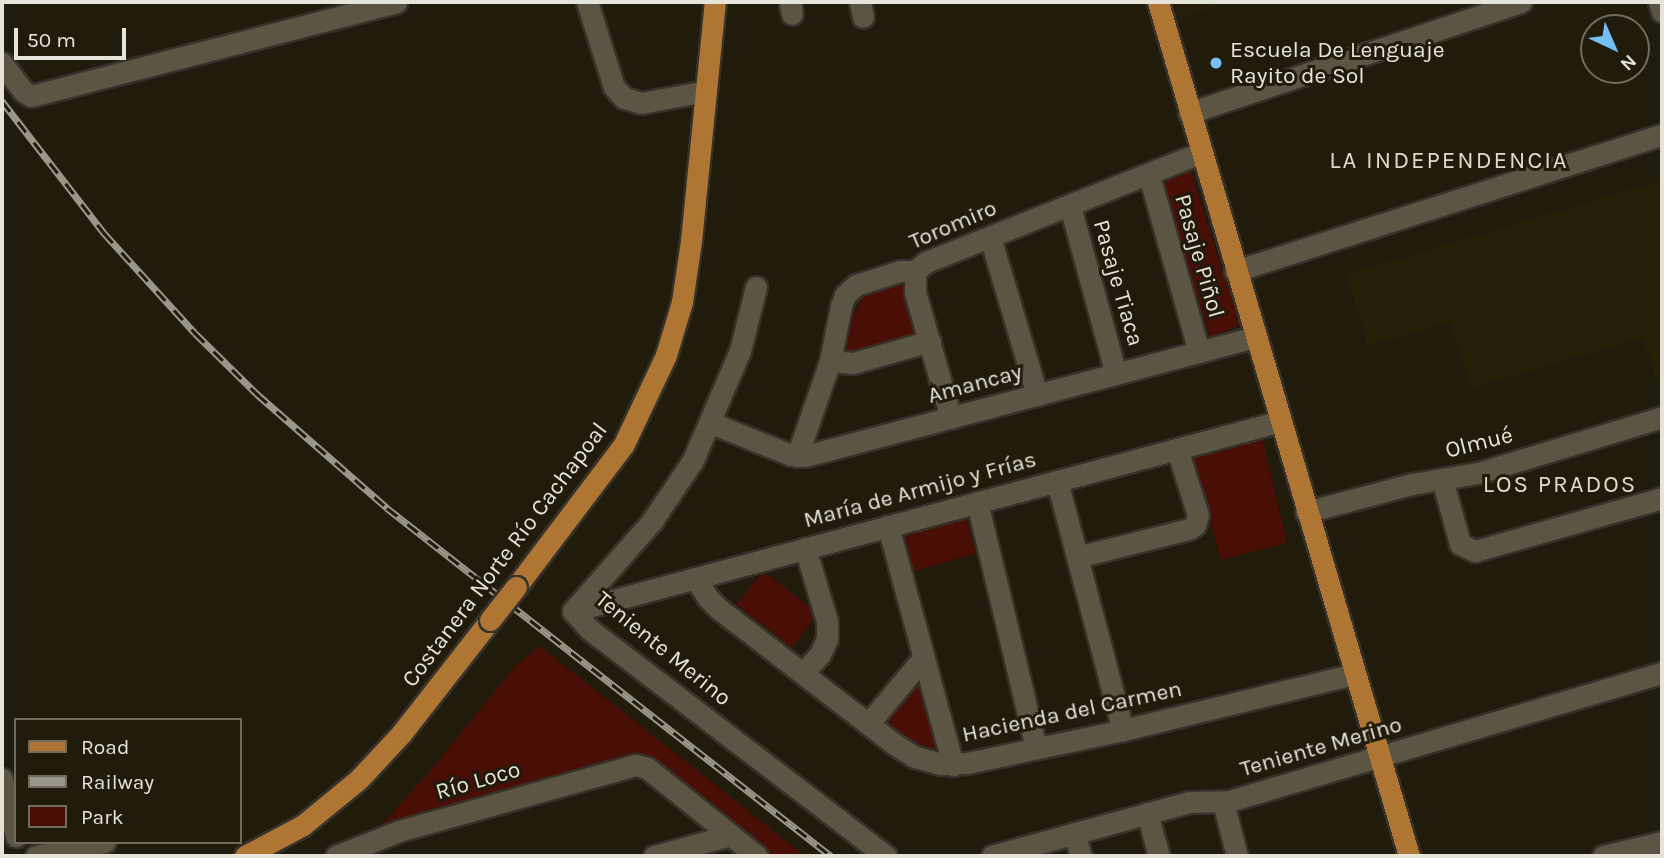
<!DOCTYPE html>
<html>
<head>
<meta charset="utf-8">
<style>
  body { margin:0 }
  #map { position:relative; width:1664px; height:858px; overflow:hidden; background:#211b0b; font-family:Karla,sans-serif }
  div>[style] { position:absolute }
  .built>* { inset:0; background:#272008 }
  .green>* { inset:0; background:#490e05 }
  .roads { filter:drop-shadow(2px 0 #36322b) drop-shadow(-2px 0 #36322b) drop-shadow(0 2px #36322b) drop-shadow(0 -2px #36322b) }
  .minor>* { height:21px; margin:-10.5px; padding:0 10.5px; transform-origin:10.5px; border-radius:10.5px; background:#5c5543 }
  .major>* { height:21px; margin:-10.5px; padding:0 10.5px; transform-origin:10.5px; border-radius:10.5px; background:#af7533 }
  .rail>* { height:7px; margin-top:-3.5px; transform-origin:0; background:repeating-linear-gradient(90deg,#211b0b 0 13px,#9a9689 0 26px); box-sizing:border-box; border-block:2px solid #9a9689 }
  .bridges { filter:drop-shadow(2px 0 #36322b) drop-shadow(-2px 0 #36322b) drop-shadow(0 2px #36322b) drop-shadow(0 -2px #36322b) }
  .major-bridge>* { height:21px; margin:-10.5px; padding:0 10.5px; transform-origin:10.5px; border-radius:10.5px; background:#af7533 }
  .dots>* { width:19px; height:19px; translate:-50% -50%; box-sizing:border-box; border:4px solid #211b0b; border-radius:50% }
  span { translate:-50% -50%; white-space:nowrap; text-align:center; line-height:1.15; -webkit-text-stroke:6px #211b0b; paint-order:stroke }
  .poi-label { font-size:23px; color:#e6e3d8 }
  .left { translate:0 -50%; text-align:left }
  .street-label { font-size:23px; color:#e6e3d8 }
  .neighbourhood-label { font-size:24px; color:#e0d9c3; letter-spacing:2px }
  .frame { position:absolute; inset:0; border:4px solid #e6e3d8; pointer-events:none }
  .legend { position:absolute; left:14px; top:718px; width:228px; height:126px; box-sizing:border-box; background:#211b0b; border:2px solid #706b5d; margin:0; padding:9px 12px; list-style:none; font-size:21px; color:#e6e3d8 }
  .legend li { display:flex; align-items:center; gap:14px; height:35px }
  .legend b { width:35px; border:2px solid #706b5d }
  .north { position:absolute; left:1580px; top:14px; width:70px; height:70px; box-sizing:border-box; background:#211b0b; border:2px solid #706b5d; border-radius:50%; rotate:136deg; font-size:19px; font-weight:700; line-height:28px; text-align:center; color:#e6e3d8 }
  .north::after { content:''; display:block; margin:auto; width:24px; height:32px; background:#74c0f6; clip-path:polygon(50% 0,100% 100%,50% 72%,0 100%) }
  .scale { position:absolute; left:14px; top:28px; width:112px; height:32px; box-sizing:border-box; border:4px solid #e6e3d8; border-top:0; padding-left:9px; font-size:21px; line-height:24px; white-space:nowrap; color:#e6e3d8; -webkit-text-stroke:5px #211b0b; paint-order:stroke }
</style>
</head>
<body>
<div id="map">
  <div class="built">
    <div style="clip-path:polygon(1174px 2px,1226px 2px,1179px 19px)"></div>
    <div style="clip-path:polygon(1662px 180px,1662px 375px,1656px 377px,1643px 337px,1472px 388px,1450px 322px,1368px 346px,1346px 275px)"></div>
  </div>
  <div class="green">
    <div style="clip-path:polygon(1190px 169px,1240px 325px,1210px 337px,1163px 181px)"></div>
    <div style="clip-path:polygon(904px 275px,920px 333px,843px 357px,853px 316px,862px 298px,880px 282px)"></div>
    <div style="clip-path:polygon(1262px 437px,1287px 543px,1221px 560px,1192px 458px)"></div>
    <div style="clip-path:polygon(965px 515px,976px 553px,912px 572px,901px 534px)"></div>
    <div style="clip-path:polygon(763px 571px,818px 613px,792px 648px,736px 605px)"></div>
    <div style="clip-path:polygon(540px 646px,805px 856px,766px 856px,632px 753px,382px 824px,430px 771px,517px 664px)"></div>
    <div style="clip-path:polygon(918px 673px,938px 740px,932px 752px,909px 745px,881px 720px)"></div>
  </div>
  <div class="roads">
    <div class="minor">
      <div style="left:587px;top:2px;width:89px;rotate:72.4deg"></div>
      <div style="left:614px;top:87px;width:15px;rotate:48deg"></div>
      <div style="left:624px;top:98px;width:18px;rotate:16deg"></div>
      <div style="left:641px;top:103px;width:66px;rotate:-10.5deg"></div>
      <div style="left:790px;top:2px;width:12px;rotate:81deg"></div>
      <div style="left:860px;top:2px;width:15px;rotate:79deg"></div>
      <div style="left:1659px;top:2px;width:10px;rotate:73deg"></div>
      <div style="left:2px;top:63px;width:35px;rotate:53deg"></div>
      <div style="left:23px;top:91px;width:9px;rotate:32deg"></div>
      <div style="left:31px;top:96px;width:377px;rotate:-14.4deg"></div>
      <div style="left:1189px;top:113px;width:350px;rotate:-18.5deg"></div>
      <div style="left:1149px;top:175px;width:184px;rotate:74.2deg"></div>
      <div style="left:1070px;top:206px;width:174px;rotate:74.7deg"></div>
      <div style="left:990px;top:237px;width:165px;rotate:73.4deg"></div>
      <div style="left:915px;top:271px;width:21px;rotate:90deg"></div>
      <div style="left:915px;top:292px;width:131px;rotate:74.1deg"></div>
      <div style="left:1235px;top:271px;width:448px;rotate:-17.7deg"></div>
      <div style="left:830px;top:361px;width:23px;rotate:5deg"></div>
      <div style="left:853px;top:363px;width:80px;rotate:-15.9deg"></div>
      <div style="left:711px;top:423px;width:86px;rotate:21.8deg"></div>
      <div style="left:791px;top:455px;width:14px;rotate:4deg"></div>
      <div style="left:805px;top:456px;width:465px;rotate:-14.8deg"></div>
      <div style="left:797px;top:456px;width:101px;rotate:-70.8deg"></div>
      <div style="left:830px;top:361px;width:56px;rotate:-78.7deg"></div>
      <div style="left:841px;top:306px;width:12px;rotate:-70deg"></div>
      <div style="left:845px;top:295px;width:15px;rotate:-42deg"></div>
      <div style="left:856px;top:285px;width:46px;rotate:-17.7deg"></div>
      <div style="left:900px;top:271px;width:15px"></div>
      <div style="left:915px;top:271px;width:14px;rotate:-39deg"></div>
      <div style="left:926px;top:262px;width:295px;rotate:-21.7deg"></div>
      <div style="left:1442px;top:479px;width:67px;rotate:74.5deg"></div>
      <div style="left:1460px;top:544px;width:17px;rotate:25deg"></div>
      <div style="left:1475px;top:551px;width:194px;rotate:-15.8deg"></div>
      <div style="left:1057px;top:481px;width:258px;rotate:75.2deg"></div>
      <div style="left:977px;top:502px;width:253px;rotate:76.5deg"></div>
      <div style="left:1306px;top:512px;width:110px;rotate:-14.8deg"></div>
      <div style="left:1412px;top:484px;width:67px;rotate:-9.5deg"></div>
      <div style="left:1478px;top:473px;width:192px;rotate:-16.9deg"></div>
      <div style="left:888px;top:526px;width:248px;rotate:74.8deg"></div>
      <div style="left:1077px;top:557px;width:115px;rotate:-14deg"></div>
      <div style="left:1189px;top:529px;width:7px;rotate:-34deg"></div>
      <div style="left:1195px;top:525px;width:10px;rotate:-73deg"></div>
      <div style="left:1198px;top:515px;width:69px;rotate:-107.7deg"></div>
      <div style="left:695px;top:578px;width:24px;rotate:57deg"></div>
      <div style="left:708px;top:598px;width:16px;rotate:45deg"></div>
      <div style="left:719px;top:609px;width:221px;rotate:37.6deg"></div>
      <div style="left:894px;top:744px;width:25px;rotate:32deg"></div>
      <div style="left:915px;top:757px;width:28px;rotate:15deg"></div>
      <div style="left:942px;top:764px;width:25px;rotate:-2deg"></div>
      <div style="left:967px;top:763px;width:159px;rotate:-11.9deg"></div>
      <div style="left:1123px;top:730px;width:239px;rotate:-13.6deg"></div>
      <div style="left:573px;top:611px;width:733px;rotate:-15.02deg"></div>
      <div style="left:573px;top:611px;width:24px;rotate:48deg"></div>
      <div style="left:589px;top:629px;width:374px;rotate:37.4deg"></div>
      <div style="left:573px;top:611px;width:120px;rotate:-48.7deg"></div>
      <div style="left:652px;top:521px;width:73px;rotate:-56.1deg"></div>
      <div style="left:693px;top:460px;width:119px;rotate:-66.7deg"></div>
      <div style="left:740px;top:351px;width:66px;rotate:-76deg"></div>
      <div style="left:803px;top:673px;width:25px;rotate:-48deg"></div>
      <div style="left:820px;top:654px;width:17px;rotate:-65deg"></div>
      <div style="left:827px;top:639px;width:18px;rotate:-90deg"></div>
      <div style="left:827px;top:621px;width:76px;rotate:-106.8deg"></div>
      <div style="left:868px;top:724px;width:87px;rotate:-50.1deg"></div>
      <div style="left:2px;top:779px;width:59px;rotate:76.2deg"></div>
      <div style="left:1223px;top:802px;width:56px;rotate:75.5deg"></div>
      <div style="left:1147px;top:813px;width:45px;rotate:74.4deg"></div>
      <div style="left:1074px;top:833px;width:24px;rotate:73deg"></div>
      <div style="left:36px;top:856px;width:70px;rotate:-11.5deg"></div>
      <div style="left:336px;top:856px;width:68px;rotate:-21.6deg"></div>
      <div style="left:399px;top:831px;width:246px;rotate:-15.6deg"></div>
      <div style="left:636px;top:765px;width:11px;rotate:15deg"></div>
      <div style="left:647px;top:768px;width:141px;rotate:38.7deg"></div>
      <div style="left:654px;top:856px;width:79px;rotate:-15.4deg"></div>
      <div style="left:992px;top:856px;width:205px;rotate:-15.3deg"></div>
      <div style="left:1190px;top:802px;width:39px;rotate:-1deg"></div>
      <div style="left:1229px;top:801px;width:452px;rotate:-16.5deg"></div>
      <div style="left:1603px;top:856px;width:61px;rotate:-13.3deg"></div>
    </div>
    <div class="major">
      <div style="left:1158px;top:2px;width:890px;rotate:73.62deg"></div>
      <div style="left:516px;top:587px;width:179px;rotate:-52.9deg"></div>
      <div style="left:624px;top:444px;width:98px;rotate:-64.7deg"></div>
      <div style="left:666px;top:355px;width:55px;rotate:-73.2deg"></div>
      <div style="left:682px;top:302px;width:62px;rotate:-81.6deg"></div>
      <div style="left:691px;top:241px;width:240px;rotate:-84.3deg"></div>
      <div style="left:245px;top:856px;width:66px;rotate:-28.1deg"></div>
      <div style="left:303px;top:825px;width:72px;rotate:-39.4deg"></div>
      <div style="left:359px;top:779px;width:62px;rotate:-47deg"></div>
      <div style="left:401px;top:734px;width:145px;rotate:-52deg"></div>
    </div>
  </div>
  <div class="rail">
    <div style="left:2px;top:101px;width:167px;rotate:52.3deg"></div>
    <div style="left:104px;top:233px;width:135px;rotate:47.7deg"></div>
    <div style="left:195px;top:333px;width:87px;rotate:44.5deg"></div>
    <div style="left:257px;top:394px;width:173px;rotate:41.2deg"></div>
    <div style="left:387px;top:508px;width:564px;rotate:38.09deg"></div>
  </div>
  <div class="bridges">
    <div class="major-bridge">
      <div style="left:490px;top:620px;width:42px;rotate:-51.8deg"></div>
    </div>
  </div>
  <div class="dots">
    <div style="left:1216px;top:63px;background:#74c0f6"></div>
  </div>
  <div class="poi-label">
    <span class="left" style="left:1230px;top:63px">Escuela De Lenguaje<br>Rayito de Sol</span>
  </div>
  <div class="street-label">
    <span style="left:953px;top:225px;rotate:-23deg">Toromiro</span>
    <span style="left:1199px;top:256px;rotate:74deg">Pasaje Piñol</span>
    <span style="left:1118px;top:283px;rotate:74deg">Pasaje Tiaca</span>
    <span style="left:975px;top:384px;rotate:-15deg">Amancay</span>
    <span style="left:1479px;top:443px;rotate:-14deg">Olmué</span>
    <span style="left:920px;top:490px;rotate:-15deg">María de Armijo y Frías</span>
    <span style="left:505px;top:555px;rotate:-53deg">Costanera Norte Río Cachapoal</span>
    <span style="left:663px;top:649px;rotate:39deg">Teniente Merino</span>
    <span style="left:1072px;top:712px;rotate:-12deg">Hacienda del Carmen</span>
    <span style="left:1321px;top:747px;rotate:-16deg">Teniente Merino</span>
    <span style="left:478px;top:781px;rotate:-16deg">Río Loco</span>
  </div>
  <div class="neighbourhood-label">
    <span style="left:1449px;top:161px">LA INDEPENDENCIA</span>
    <span style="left:1560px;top:485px">LOS PRADOS</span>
  </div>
  <div class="frame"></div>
  <ul class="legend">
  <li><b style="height:9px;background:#af7533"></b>Road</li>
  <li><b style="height:9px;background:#9a9689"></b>Railway</li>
  <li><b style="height:19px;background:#490e05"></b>Park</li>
  </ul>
  <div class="north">N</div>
  <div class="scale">50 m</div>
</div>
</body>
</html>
